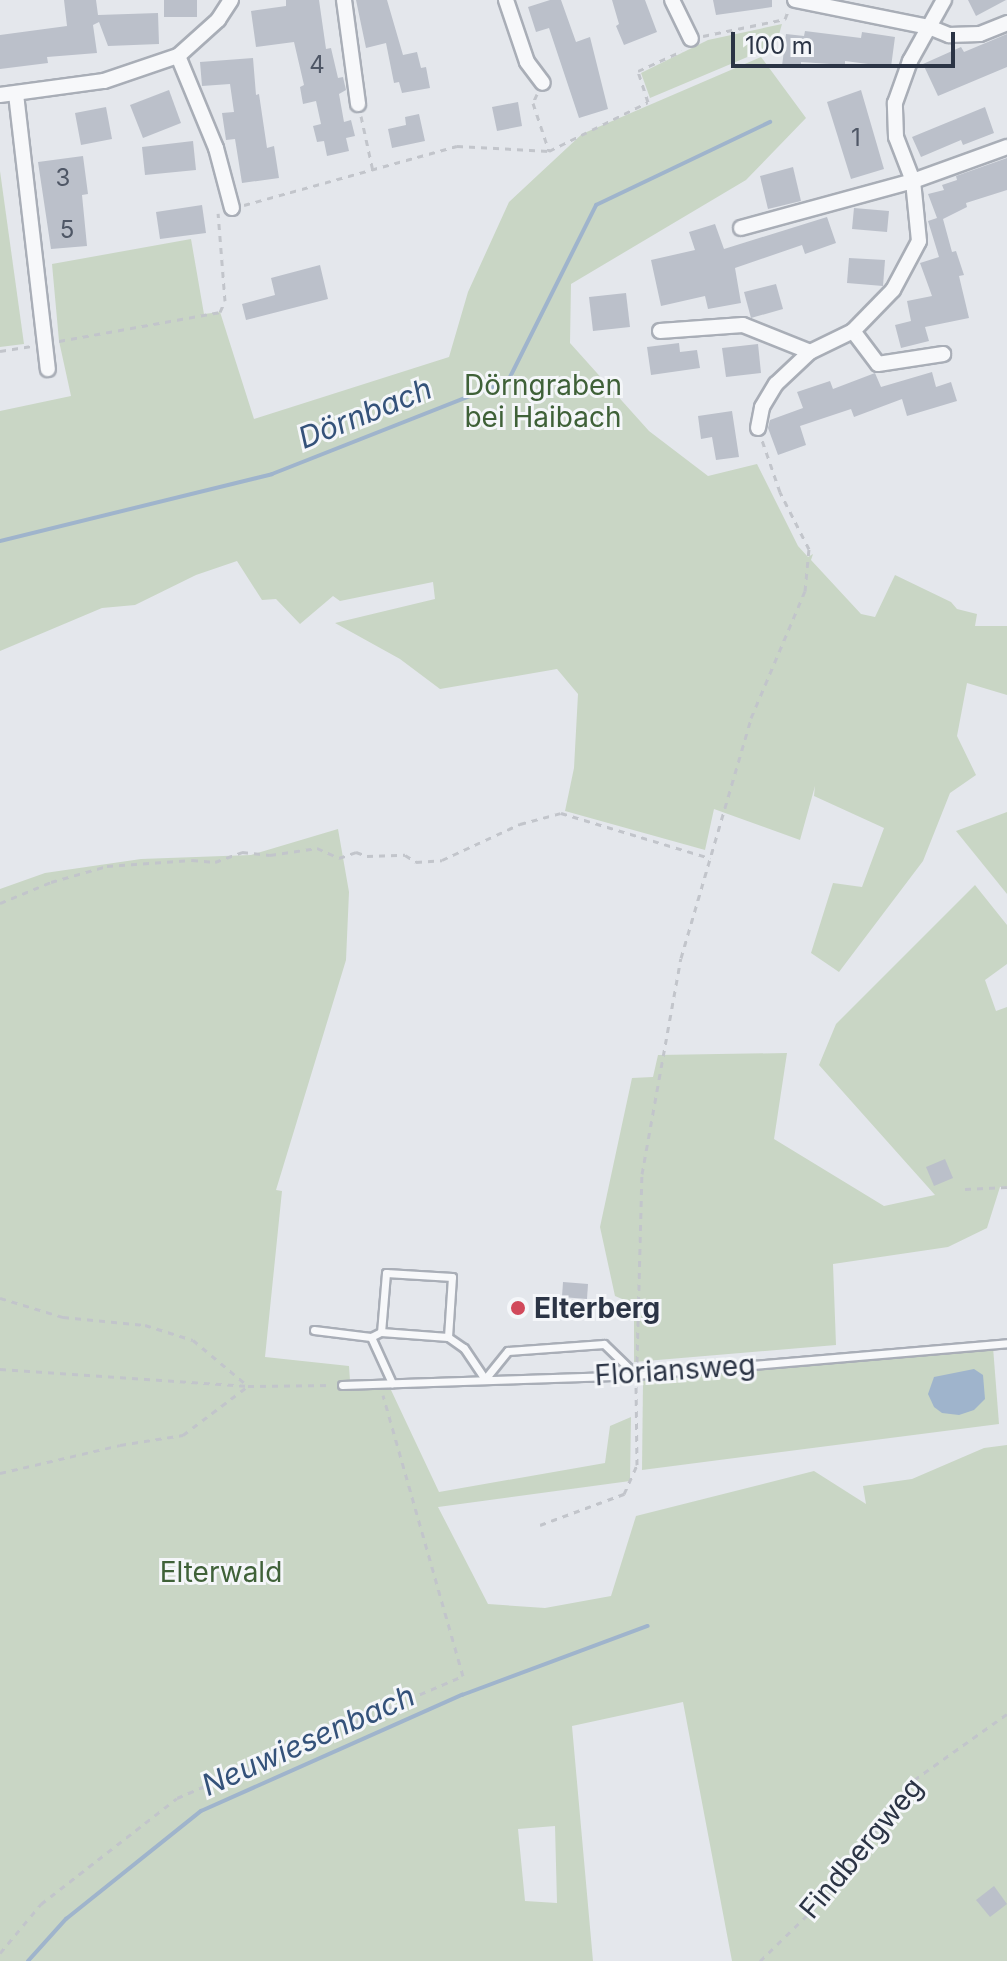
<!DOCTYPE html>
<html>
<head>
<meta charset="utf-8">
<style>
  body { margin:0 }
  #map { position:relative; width:1007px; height:1961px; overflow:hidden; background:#e4e7ec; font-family:Inter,sans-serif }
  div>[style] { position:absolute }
  .green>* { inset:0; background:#c9d6c5 }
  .water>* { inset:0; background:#9fb4cc }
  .stream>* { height:4px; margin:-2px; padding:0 2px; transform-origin:2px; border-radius:2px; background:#9fb4cc }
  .building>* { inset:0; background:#bbc0ca }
  .path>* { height:3px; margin-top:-1.5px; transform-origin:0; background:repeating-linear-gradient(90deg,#c2c5cb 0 6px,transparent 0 12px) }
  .roads { filter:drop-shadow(2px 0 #a9aeb7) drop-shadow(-2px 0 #a9aeb7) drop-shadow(0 2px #a9aeb7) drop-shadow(0 -2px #a9aeb7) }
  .lane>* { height:7px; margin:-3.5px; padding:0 3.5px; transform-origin:3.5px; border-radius:3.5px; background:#f7f8fa }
  .street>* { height:14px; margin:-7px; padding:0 7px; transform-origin:7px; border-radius:7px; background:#f7f8fa }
  .dots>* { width:22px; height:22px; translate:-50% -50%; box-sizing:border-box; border:4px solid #f4f6f9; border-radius:50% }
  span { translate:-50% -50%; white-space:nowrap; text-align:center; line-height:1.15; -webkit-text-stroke:6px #f4f6f9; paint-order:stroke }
  .number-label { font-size:24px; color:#4f5766 }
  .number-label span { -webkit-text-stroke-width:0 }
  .park-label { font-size:28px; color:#3f6138 }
  .poi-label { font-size:28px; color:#2b3445; font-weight:700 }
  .left { translate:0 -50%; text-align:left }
  .street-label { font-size:28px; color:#2b3445 }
  .water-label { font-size:30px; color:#34527a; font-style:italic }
  .scale { position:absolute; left:731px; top:32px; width:224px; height:36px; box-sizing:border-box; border:4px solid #2b3445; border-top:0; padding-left:10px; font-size:24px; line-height:28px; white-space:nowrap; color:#2b3445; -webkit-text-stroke:6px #f4f6f9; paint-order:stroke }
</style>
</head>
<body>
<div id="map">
  <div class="green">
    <div style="clip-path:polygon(782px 24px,776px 45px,650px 98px,641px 73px,708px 40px)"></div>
    <div style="clip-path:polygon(761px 57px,806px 118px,746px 180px,571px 284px,570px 343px,649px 431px,708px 476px,757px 464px,798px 546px,808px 557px,813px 554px,811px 560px,861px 614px,875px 617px,895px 575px,951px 602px,957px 609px,977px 614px,975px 626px,1007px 626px,1007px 695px,967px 683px,957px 736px,976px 775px,950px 793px,923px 861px,839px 972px,811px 953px,833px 883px,862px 887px,884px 828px,814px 796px,815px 786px,800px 840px,714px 809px,705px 850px,565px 811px,574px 768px,578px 694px,557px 669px,440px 689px,400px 659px,335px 623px,435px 599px,433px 582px,340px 601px,333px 596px,300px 624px,276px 599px,262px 600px,237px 561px,196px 575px,135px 605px,102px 608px,0 651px,0 411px,71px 396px,59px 341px,52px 264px,191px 239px,204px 314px,220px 312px,254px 419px,449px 357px,468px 292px,509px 202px,582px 134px)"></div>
    <div style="clip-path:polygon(0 171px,24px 344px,0 347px)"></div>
    <div style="clip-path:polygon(1007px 812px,1007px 894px,956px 831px)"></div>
    <div style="clip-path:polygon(evenodd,338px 829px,349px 892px,346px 960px,276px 1190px,282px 1191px,265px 1357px,349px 1366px,350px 1381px,391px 1390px,439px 1492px,605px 1463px,610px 1426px,631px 1417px,630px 1481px,438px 1507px,488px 1604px,545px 1608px,611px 1596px,636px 1516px,814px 1471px,866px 1504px,863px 1486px,912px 1479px,984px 1448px,1007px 1445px,1007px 1961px,732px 1961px,683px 1702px,572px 1726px,593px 1961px,0 1961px,0 889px,45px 873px,141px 859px,251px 855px,338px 829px,555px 1826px,557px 1903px,525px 1901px,518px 1829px,555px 1826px)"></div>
    <div style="clip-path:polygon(975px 885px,1007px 925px,1007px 964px,985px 980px,996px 1011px,1007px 1007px,1007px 1186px,1000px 1187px,987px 1228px,948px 1247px,833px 1264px,836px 1345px,634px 1362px,634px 1304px,615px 1296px,600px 1227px,632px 1078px,653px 1077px,658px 1055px,787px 1053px,774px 1139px,884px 1206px,935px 1195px,819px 1065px,836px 1024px)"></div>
    <div style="clip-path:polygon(993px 1347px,999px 1424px,642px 1470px,643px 1381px)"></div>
  </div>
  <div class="water">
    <div style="clip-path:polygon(974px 1369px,983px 1375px,985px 1399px,974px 1410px,959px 1415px,942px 1413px,934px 1407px,928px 1394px,934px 1377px)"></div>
  </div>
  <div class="stream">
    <div style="left:0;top:541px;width:280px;rotate:-13.8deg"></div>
    <div style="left:272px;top:474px;width:254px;rotate:-21.5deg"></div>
    <div style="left:508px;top:381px;width:197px;rotate:-63.4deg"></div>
    <div style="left:596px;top:205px;width:193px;rotate:-25.5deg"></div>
    <div style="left:28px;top:1961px;width:57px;rotate:-47.9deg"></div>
    <div style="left:66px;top:1919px;width:173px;rotate:-38.7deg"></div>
    <div style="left:201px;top:1811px;width:286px;rotate:-24deg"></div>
    <div style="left:462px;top:1695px;width:198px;rotate:-20.4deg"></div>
  </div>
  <div class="building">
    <div style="clip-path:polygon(64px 0,96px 0,98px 15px,158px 13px,159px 44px,108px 46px,99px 22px,93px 25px,97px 53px,47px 57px,48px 63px,0 69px,0 35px,67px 26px)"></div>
    <div style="clip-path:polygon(164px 0,197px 0,197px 17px,164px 17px)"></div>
    <div style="clip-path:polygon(286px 0,319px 0,326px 49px,331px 48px,338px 78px,343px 77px,346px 90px,339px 94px,344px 122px,351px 120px,355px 136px,346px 138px,349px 151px,327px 156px,324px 141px,317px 142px,313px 126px,321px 124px,316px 101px,303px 104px,300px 87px,304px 85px,294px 42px,256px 47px,251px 11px,286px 6px)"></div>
    <div style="clip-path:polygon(356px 0,387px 0,403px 55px,417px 52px,421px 68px,426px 67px,430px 88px,402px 93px,399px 82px,394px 83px,386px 43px,366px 48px)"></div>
    <div style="clip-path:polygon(550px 0,561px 0,576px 42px,590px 37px,608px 109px,579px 118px,549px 28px,536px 32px,528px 7px)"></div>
    <div style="clip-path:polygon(612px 0,645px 0,657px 32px,624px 45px,616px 26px,619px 24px)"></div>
    <div style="clip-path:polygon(713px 0,772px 0,772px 7px,716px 15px)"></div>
    <div style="clip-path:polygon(968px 0,1006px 0,976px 16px)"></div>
    <div style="clip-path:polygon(805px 31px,861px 38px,862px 32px,895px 37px,891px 67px,845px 61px,845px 65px,801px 62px,801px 66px,782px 66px,786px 34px,804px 36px)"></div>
    <div style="clip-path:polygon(1007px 34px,1007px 67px,938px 96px,923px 64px,961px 47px,964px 52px)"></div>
    <div style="clip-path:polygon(253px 58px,256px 95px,259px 94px,267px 148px,274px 146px,279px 178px,242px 183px,235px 139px,226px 140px,222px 113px,234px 112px,230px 84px,202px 86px,200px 62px)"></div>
    <div style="clip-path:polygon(169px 90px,181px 123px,143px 138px,130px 105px)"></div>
    <div style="clip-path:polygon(861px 90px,884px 169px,851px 179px,827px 102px)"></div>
    <div style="clip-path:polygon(518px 102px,522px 126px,497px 131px,492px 107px)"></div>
    <div style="clip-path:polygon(106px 107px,112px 139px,81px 145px,75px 113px)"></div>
    <div style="clip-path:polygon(985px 107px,994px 133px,963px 145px,961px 140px,921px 157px,912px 137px)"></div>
    <div style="clip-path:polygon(419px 114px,425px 141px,392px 148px,388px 129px,406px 125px,405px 117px)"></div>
    <div style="clip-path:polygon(193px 141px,196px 170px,145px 175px,142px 147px)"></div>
    <div style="clip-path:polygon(83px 156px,88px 194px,82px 195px,87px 246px,51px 249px,38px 162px)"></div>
    <div style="clip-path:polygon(1007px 158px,1007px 190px,966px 203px,967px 207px,943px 219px,952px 252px,956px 251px,964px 275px,959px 276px,969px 318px,925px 327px,929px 341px,901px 348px,895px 325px,911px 321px,907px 301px,932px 296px,920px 263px,939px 257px,928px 221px,937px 218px,928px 194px,944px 190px,942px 185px,957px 180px,956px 176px)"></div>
    <div style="clip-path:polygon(793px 167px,801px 201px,768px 209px,760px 176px)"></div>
    <div style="clip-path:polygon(202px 205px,206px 233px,160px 239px,156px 212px)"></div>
    <div style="clip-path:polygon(854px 208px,889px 211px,887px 232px,852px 229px)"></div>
    <div style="clip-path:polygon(827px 217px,836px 243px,805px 254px,802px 245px,735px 268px,741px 303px,708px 309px,705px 296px,661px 306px,651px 260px,695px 250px,689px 232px,715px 224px,724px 249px)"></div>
    <div style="clip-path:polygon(849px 258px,885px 260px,883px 286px,847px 283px)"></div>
    <div style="clip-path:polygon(320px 265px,328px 299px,246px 320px,242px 304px,275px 295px,271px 278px)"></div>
    <div style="clip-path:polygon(776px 284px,783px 309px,751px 318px,744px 292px)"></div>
    <div style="clip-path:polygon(626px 293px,630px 327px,593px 331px,589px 297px)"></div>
    <div style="clip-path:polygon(679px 343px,680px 352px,697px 350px,700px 368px,651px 375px,647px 347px)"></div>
    <div style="clip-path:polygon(758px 344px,761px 373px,726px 377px,722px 348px)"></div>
    <div style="clip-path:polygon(932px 372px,936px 387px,951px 382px,957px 401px,907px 416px,902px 399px,854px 417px,851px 409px,800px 426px,806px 445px,778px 455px,768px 428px,770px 420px,803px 408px,797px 392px,830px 381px,833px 389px,875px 373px,881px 387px)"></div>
    <div style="clip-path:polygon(732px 411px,739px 457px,716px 460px,712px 437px,701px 439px,698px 416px)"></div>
    <div style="clip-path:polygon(945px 1159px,953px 1178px,934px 1186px,926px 1167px)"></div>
    <div style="clip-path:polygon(563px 1282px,588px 1284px,587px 1299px,562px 1297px)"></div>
    <div style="clip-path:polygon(994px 1886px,1007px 1904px,990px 1917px,976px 1900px)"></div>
  </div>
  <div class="path">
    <div style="left:703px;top:36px;width:84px;rotate:-11.7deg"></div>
    <div style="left:785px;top:19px;width:9px;rotate:-69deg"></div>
    <div style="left:537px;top:94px;width:10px;rotate:114deg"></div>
    <div style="left:533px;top:103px;width:51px;rotate:71.6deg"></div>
    <div style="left:361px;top:116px;width:56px;rotate:77.7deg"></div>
    <div style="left:244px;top:205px;width:221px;rotate:-15.5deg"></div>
    <div style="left:457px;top:146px;width:92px;rotate:3.1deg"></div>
    <div style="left:549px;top:151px;width:110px;rotate:-26.3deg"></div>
    <div style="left:648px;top:102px;width:33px;rotate:-108deg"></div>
    <div style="left:638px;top:71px;width:48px;rotate:-24.4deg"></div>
    <div style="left:59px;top:341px;width:164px;rotate:-10.2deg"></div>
    <div style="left:220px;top:312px;width:12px;rotate:-66deg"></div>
    <div style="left:225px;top:301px;width:88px;rotate:-94.5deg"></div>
    <div style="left:0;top:351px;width:32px;rotate:-9deg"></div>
    <div style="left:0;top:903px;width:55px;rotate:-22.4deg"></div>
    <div style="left:51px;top:882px;width:58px;rotate:-15.9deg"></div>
    <div style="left:107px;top:866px;width:85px;rotate:-4deg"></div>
    <div style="left:192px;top:860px;width:23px;rotate:5deg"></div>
    <div style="left:215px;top:862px;width:29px;rotate:-20deg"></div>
    <div style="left:242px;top:852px;width:28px;rotate:6deg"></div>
    <div style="left:270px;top:855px;width:48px;rotate:-8.5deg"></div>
    <div style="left:317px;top:848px;width:24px;rotate:24deg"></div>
    <div style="left:339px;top:858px;width:18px;rotate:-19deg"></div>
    <div style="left:356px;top:852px;width:12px;rotate:20deg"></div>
    <div style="left:367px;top:856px;width:38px;rotate:-2deg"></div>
    <div style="left:405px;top:855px;width:13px;rotate:32deg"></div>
    <div style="left:416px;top:862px;width:26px;rotate:-4deg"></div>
    <div style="left:442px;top:860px;width:86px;rotate:-24.8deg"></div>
    <div style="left:520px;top:824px;width:42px;rotate:-15deg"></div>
    <div style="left:561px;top:813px;width:156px;rotate:16.8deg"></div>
    <div style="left:965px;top:1189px;width:42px;rotate:-2.7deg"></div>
    <div style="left:0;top:1298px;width:66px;rotate:16.8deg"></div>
    <div style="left:63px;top:1317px;width:82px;rotate:5.6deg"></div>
    <div style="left:145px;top:1325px;width:50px;rotate:17.4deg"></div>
    <div style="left:193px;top:1340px;width:72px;rotate:39.9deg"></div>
    <div style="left:637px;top:1362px;width:188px;rotate:-88.5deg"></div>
    <div style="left:642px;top:1174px;width:219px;rotate:-79.8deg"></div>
    <div style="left:681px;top:958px;width:250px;rotate:-73.7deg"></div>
    <div style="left:751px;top:718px;width:138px;rotate:-67deg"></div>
    <div style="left:805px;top:591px;width:42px;rotate:-84.6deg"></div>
    <div style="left:809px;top:549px;width:64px;rotate:-117deg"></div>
    <div style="left:780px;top:492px;width:55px;rotate:-109.1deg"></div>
    <div style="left:0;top:1369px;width:249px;rotate:3.9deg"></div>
    <div style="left:248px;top:1386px;width:84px;rotate:-0.7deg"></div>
    <div style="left:0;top:1473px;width:123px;rotate:-13.1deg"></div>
    <div style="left:120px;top:1445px;width:64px;rotate:-9deg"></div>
    <div style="left:183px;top:1435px;width:81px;rotate:-37deg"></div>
    <div style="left:540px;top:1525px;width:90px;rotate:-20.3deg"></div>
    <div style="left:624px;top:1494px;width:32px;rotate:-66deg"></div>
    <div style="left:637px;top:1465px;width:80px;rotate:-90.7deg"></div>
    <div style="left:0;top:1953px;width:64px;rotate:-50.1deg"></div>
    <div style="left:41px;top:1904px;width:172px;rotate:-37.9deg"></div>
    <div style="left:177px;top:1798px;width:311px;rotate:-23.1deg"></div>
    <div style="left:463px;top:1676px;width:292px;rotate:-105.9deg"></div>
    <div style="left:760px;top:1961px;width:99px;rotate:-44.2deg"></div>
    <div style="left:831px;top:1892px;width:139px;rotate:-53.5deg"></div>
    <div style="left:914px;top:1780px;width:114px;rotate:-35.4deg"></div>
  </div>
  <div class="roads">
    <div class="lane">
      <div style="left:314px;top:1330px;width:57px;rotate:7deg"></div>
      <div style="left:371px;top:1337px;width:11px;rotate:-27deg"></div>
      <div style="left:381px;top:1332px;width:67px;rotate:4.3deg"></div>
      <div style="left:448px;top:1337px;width:60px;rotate:-86.2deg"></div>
      <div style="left:452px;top:1277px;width:66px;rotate:-176.5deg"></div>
      <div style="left:386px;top:1273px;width:59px;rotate:94.8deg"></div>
      <div style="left:371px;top:1337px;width:51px;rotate:65.5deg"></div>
      <div style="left:448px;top:1337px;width:19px;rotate:35deg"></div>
      <div style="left:464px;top:1348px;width:37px;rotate:56deg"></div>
      <div style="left:485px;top:1379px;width:36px;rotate:-51deg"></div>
      <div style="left:508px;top:1351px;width:96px;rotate:-4.2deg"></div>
      <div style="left:604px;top:1344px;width:45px;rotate:44.1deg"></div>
      <div style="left:342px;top:1385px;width:294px;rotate:-1.9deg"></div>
      <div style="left:636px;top:1375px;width:372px;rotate:-4.9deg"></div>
    </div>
    <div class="street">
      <div style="left:344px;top:0;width:105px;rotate:82.3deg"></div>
      <div style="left:506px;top:0;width:65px;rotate:71.3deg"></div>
      <div style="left:527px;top:62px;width:26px;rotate:53deg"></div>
      <div style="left:672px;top:0;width:43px;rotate:64deg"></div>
      <div style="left:795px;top:0;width:137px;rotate:11.4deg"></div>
      <div style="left:929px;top:27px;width:22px;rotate:22deg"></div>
      <div style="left:949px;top:35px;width:31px;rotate:-2deg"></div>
      <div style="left:980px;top:34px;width:29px;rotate:-22deg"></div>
      <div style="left:178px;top:56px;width:100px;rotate:67.6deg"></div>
      <div style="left:216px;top:148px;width:62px;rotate:75.1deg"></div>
      <div style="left:16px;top:94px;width:277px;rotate:83.4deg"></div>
      <div style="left:0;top:95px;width:105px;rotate:-7.7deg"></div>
      <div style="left:104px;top:81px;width:78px;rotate:-18.7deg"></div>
      <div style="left:178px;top:56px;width:54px;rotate:-42deg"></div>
      <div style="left:218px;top:20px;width:24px;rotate:-57deg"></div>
      <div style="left:741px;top:228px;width:178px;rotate:-15.3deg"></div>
      <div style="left:913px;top:181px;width:100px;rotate:-19.9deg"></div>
      <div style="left:660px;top:331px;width:83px;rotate:-4.1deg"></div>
      <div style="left:743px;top:325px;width:72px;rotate:21.9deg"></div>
      <div style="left:853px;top:331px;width:41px;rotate:52.9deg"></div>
      <div style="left:878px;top:364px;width:66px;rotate:-8.7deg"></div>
      <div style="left:758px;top:428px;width:21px;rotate:-79deg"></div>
      <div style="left:762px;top:407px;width:27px;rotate:-59deg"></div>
      <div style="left:776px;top:384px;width:47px;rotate:-43.3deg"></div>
      <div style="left:810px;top:352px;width:48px;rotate:-26deg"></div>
      <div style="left:853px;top:331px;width:57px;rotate:-45.7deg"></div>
      <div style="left:893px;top:290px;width:55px;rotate:-62deg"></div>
      <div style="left:919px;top:241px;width:60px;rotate:-95.7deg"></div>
      <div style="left:913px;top:181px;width:47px;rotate:-111.1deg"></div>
      <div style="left:896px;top:137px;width:34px;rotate:-92deg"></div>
      <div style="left:895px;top:103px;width:45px;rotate:-70.3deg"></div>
      <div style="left:910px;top:61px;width:70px;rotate:-60.9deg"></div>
    </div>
  </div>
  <div class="dots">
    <div style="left:518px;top:1308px;background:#d1495b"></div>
  </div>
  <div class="number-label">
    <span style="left:317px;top:65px">4</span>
    <span style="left:856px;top:138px">1</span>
    <span style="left:63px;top:178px">3</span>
    <span style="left:67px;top:230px">5</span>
  </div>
  <div class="park-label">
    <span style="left:543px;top:401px">Dörngraben<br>bei Haibach</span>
    <span style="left:221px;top:1572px">Elterwald</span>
  </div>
  <div class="poi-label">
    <span class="left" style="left:534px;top:1308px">Elterberg</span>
  </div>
  <div class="street-label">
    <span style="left:675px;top:1370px;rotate:-4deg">Floriansweg</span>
    <span style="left:861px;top:1848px;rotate:-50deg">Findbergweg</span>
  </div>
  <div class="water-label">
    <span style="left:365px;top:413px;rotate:-22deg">Dörnbach</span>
    <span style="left:308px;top:1740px;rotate:-24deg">Neuwiesenbach</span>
  </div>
  <div class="scale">100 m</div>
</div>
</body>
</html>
